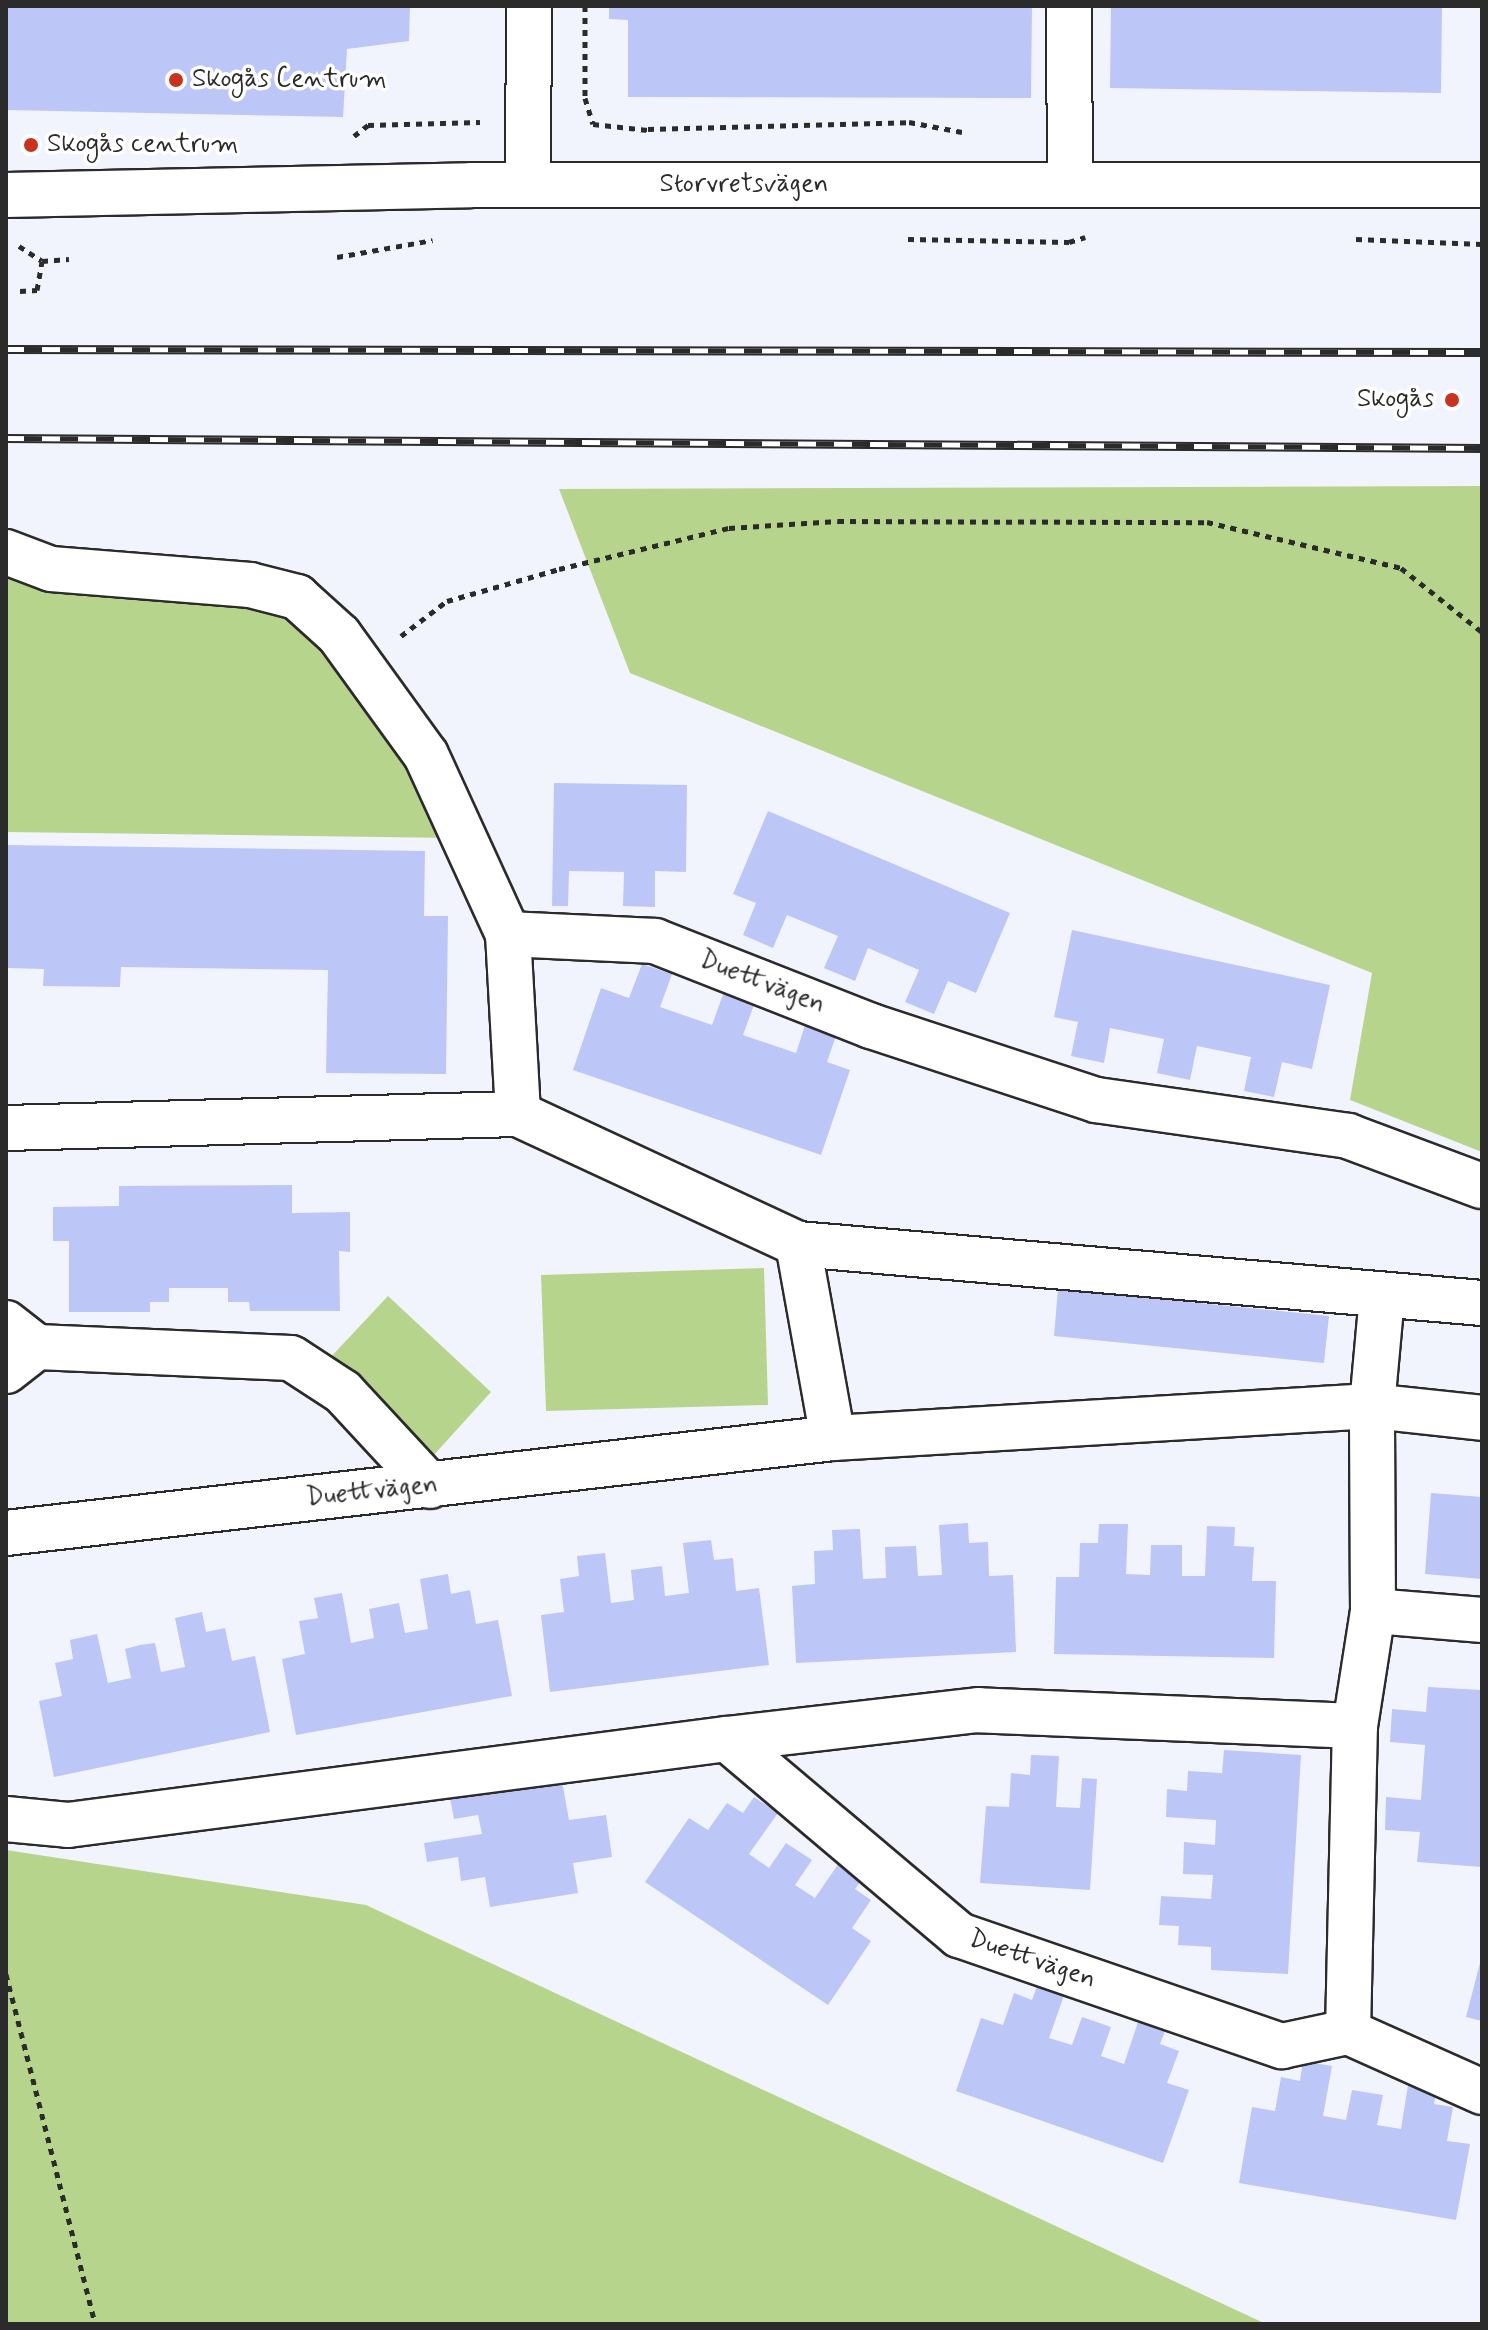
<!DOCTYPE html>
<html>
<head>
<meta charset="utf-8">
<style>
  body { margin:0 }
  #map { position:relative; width:1488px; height:2330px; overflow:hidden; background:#f2f4fd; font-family:Mynerve,sans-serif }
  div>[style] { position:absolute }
  .green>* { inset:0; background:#b7d48d }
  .building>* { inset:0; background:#bcc6f7 }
  .path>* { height:5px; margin-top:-2.5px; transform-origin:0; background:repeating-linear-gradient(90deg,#2b2b2b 0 6px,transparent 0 12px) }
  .roads { filter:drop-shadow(2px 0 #2b2b2b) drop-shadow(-2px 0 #2b2b2b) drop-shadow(0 2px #2b2b2b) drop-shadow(0 -2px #2b2b2b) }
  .minor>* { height:44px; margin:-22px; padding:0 22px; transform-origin:22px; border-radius:22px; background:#fff }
  .rail>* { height:9px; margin-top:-4.5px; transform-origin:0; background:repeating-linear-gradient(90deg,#fff 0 18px,#2b2b2b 0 36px); box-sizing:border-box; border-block:2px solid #2b2b2b }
  .dots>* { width:22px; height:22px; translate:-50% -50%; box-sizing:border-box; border:4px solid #fff; border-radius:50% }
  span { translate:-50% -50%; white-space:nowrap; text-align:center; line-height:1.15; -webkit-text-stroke:7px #fff; paint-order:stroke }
  .poi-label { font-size:26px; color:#2b2b2b }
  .left { translate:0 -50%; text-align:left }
  .right { translate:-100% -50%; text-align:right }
  .street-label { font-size:26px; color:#2b2b2b }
  .frame { position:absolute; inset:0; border:8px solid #2b2b2b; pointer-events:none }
</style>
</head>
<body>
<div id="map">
  <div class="green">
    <div style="clip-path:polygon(1482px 486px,1482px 1152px,1350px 1100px,1372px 973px,630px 673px,559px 489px)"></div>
    <div style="clip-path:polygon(6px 569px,257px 600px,296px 616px,415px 764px,453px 838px,6px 832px)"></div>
    <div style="clip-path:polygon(764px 1268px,768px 1405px,546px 1411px,541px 1275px)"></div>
    <div style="clip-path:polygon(388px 1296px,491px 1392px,432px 1457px,328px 1360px)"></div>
    <div style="clip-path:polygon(6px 1850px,366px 1905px,1266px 2324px,6px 2324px)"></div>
  </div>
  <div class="building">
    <div style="clip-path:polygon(6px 6px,410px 6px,409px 41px,347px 49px,343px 117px,6px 110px)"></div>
    <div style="clip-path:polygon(609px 6px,1032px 6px,1031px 98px,628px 97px,628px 20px,609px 19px)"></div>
    <div style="clip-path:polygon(1111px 6px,1442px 6px,1441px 93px,1110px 88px)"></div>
    <div style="clip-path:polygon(554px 783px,687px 785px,686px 872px,655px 871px,655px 907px,623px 906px,624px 872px,569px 871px,568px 906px,552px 906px)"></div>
    <div style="clip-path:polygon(768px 811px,1010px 913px,976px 993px,948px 981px,934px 1014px,905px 1002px,919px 970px,868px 948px,855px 981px,824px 968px,838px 936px,787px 915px,773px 948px,743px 935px,756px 903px,733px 894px)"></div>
    <div style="clip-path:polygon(6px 845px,425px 851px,424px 916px,448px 916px,446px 1074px,326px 1073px,328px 970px,121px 967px,120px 987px,43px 986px,44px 969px,6px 968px)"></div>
    <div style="clip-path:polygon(1072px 930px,1330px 985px,1312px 1069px,1282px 1062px,1274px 1097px,1244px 1091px,1251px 1057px,1197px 1046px,1190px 1080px,1157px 1073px,1164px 1039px,1110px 1028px,1104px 1063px,1071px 1056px,1078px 1022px,1054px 1017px)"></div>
    <div style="clip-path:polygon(642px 964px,672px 974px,660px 1007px,712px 1025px,724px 992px,755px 1002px,743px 1035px,796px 1053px,807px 1019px,838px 1030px,827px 1062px,850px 1070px,821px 1155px,573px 1070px,601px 988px,629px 998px)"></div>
    <div style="clip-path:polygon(292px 1185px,292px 1213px,350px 1212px,350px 1252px,339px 1251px,340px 1311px,250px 1311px,249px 1302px,228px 1302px,228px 1288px,169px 1288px,169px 1302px,150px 1302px,150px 1312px,69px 1312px,69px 1241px,53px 1241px,53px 1207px,119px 1206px,119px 1186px)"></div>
    <div style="clip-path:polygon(1058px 1289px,1329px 1316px,1324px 1363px,1054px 1336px)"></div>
    <div style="clip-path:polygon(1431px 1493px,1482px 1497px,1482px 1579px,1425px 1574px)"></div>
    <div style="clip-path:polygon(968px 1523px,969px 1543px,988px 1542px,989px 1576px,1013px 1575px,1016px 1652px,796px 1663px,792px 1586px,815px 1584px,814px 1551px,833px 1550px,832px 1530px,860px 1529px,863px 1579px,886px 1578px,885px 1547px,916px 1546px,918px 1576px,942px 1575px,939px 1525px)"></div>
    <div style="clip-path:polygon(1099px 1524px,1128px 1524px,1126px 1574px,1150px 1575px,1151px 1545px,1182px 1545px,1182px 1576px,1205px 1576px,1207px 1526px,1235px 1527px,1234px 1546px,1254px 1547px,1252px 1581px,1276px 1581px,1274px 1658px,1054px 1654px,1056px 1577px,1079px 1577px,1080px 1543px,1098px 1543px)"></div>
    <div style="clip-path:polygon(711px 1540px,714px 1560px,733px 1558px,736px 1591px,759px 1588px,769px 1665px,550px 1692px,541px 1615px,564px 1612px,560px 1579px,579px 1576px,577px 1556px,605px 1553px,611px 1603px,634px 1600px,631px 1570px,662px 1566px,665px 1596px,689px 1593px,683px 1543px)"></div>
    <div style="clip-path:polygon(448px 1574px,451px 1594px,470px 1590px,476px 1624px,498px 1620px,512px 1696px,296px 1735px,282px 1659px,305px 1654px,299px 1621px,318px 1618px,314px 1598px,342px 1593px,351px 1643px,374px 1638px,369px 1609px,399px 1603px,405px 1633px,428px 1629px,420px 1579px)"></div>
    <div style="clip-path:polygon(202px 1612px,206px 1632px,225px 1628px,232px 1661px,255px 1656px,270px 1732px,54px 1777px,39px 1701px,62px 1696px,55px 1663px,73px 1659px,70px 1640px,97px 1634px,108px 1683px,131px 1678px,125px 1649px,140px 1645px,155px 1643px,161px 1672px,185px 1667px,175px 1618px)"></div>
    <div style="clip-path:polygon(1428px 1687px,1482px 1690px,1482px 1867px,1417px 1862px,1420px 1832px,1385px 1830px,1386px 1797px,1421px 1800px,1425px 1745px,1390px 1742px,1392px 1709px,1426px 1712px)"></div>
    <div style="clip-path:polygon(1224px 1750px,1301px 1755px,1288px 1974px,1211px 1970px,1211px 1947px,1178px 1945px,1179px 1926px,1159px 1925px,1161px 1896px,1211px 1899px,1213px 1875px,1183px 1874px,1184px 1842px,1215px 1845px,1216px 1820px,1166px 1817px,1167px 1789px,1187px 1791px,1188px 1771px,1222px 1773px)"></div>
    <div style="clip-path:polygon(1031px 1755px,1059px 1756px,1056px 1807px,1080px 1808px,1082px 1778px,1097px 1779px,1090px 1890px,980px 1883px,986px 1806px,1009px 1807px,1011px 1773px,1030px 1775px)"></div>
    <div style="clip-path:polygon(562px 1781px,569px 1820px,606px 1815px,612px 1857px,573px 1863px,578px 1893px,490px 1907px,485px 1877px,461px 1881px,458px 1857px,427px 1862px,424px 1843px,482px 1834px,478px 1815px,454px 1819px,450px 1798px)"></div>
    <div style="clip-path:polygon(754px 1797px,778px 1813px,749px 1854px,769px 1868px,786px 1843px,812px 1860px,795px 1885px,815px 1898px,843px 1857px,866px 1873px,855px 1889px,871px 1900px,852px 1928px,871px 1941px,828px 2005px,645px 1882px,689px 1818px,708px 1830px,727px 1803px,743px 1813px)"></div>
    <div style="clip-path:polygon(1481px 1959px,1482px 1960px,1482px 2021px,1466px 2017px)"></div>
    <div style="clip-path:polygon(1039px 1981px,1066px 1990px,1049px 2038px,1072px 2045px,1082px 2017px,1111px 2027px,1101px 2056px,1124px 2064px,1140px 2016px,1167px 2026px,1160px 2044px,1179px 2051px,1167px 2083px,1189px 2090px,1163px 2163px,956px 2091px,981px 2018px,1003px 2025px,1014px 1993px,1032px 2000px)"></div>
    <div style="clip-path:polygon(1303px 2061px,1332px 2066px,1323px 2116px,1346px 2120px,1352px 2090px,1383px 2095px,1377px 2125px,1401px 2129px,1409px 2079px,1438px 2084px,1434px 2104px,1453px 2107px,1447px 2141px,1470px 2144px,1456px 2220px,1239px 2183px,1252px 2107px,1275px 2111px,1281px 2077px,1300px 2081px)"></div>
  </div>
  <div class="path">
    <div style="left:585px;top:6px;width:92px;rotate:90deg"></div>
    <div style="left:585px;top:98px;width:27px;rotate:73deg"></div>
    <div style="left:593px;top:124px;width:55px;rotate:6.2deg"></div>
    <div style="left:648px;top:129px;width:261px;rotate:-1.5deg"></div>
    <div style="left:909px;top:122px;width:54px;rotate:10.7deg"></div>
    <div style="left:354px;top:136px;width:18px;rotate:-38deg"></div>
    <div style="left:368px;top:125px;width:112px;rotate:-1.5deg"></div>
    <div style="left:908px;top:239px;width:161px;rotate:1.1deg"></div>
    <div style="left:1069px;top:242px;width:17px;rotate:-17deg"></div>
    <div style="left:1356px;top:239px;width:126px;rotate:2.3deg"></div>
    <div style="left:19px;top:246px;width:27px;rotate:33deg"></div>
    <div style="left:337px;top:257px;width:97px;rotate:-10deg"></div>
    <div style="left:20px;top:291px;width:17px;rotate:-3deg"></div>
    <div style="left:37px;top:290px;width:29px;rotate:-80deg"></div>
    <div style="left:42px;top:261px;width:27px;rotate:-4deg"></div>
    <div style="left:401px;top:636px;width:58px;rotate:-37.3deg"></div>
    <div style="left:447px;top:601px;width:116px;rotate:-15.9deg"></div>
    <div style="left:559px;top:569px;width:175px;rotate:-13.6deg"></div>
    <div style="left:729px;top:528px;width:109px;rotate:-3.7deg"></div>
    <div style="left:838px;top:521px;width:369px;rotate:0.2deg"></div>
    <div style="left:1207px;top:522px;width:199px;rotate:13.3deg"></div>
    <div style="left:1401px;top:568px;width:103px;rotate:38.3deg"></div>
    <div style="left:6px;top:1974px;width:361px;rotate:75.7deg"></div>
  </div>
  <div class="roads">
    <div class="minor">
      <div style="left:1069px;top:6px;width:179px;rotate:89.7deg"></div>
      <div style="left:528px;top:185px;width:179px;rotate:-89.7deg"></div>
      <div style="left:6px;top:195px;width:465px;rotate:-1.2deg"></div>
      <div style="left:471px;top:185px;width:1011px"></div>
      <div style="left:6px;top:552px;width:48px;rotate:20.7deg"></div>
      <div style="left:51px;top:569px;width:200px;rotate:4.6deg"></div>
      <div style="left:250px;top:585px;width:49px;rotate:14.3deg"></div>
      <div style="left:297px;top:597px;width:57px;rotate:42.1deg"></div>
      <div style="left:339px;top:635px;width:148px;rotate:54.1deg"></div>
      <div style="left:426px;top:755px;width:197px;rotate:65.4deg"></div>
      <div style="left:508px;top:934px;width:180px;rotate:86.8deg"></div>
      <div style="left:508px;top:934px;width:147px;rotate:2.7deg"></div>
      <div style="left:655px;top:941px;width:232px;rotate:21.5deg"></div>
      <div style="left:871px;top:1026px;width:237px;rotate:18.2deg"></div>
      <div style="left:1096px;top:1100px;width:255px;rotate:8.1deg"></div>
      <div style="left:1348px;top:1136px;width:143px;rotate:20.5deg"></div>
      <div style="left:6px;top:1128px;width:512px;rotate:-1.57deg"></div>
      <div style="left:518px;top:1114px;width:309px;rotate:24.9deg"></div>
      <div style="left:798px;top:1244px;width:197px;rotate:79.8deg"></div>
      <div style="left:798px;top:1244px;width:687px;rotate:4.93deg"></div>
      <div style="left:6px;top:1323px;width:39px;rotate:38deg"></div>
      <div style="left:37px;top:1347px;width:39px;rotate:142deg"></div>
      <div style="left:37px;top:1347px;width:254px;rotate:2.5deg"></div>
      <div style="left:291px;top:1358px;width:62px;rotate:33.2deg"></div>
      <div style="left:343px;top:1392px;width:128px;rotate:47.2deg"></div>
      <div style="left:6px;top:1533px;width:832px;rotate:-6.55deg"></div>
      <div style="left:833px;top:1438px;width:540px;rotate:-3.4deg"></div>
      <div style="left:1372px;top:1406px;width:111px;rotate:6.2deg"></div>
      <div style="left:1373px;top:1611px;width:109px;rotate:4.7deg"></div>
      <div style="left:1355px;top:1726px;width:377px;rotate:-177.6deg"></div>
      <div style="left:978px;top:1710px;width:253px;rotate:173.4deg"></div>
      <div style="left:727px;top:1739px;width:304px;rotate:40.2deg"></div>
      <div style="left:959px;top:1935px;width:342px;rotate:19deg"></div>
      <div style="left:1282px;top:2046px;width:67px;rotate:-12deg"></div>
      <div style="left:1348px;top:2032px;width:306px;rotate:-88.7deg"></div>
      <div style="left:1355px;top:1726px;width:116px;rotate:-81.1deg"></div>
      <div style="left:1373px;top:1611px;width:205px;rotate:-90.3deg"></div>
      <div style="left:1372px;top:1406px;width:110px;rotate:-84.8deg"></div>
      <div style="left:6px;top:1819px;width:62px;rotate:5.5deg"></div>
      <div style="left:68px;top:1825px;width:665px;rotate:-7.44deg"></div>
      <div style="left:1348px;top:2032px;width:147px;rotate:24.1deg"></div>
    </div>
  </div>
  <div class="rail">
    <div style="left:6px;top:349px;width:1476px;rotate:0.12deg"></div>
    <div style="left:6px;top:438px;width:1476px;rotate:0.39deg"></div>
  </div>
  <div class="dots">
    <div style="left:176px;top:80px;background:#c8321e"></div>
    <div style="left:31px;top:145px;background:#c8321e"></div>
    <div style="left:1452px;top:400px;background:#c8321e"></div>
  </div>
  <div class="poi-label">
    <span class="left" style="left:192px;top:80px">Skogås Centrum</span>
    <span class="left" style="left:47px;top:145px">Skogås centrum</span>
    <span class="right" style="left:1434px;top:400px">Skogås</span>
  </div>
  <div class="street-label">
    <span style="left:744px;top:185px">Storvretsvägen</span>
    <span style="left:762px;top:983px;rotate:21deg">Duettvägen</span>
    <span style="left:372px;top:1492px;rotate:-6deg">Duettvägen</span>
    <span style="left:1032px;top:1960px;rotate:19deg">Duettvägen</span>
  </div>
  <div class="frame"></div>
</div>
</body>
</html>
